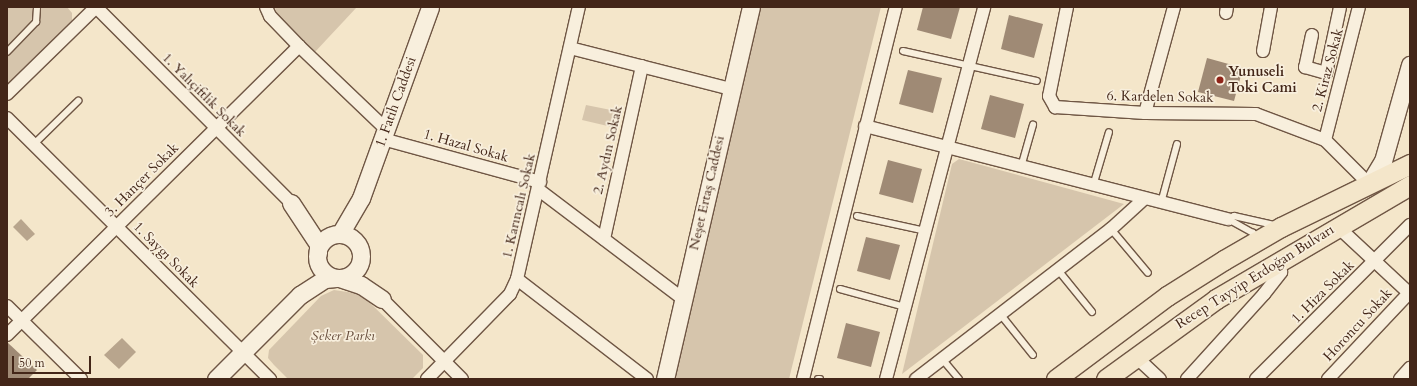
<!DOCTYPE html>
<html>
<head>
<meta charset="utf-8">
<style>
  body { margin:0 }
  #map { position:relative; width:1417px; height:386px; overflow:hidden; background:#f4e6ca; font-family:Cardo,serif }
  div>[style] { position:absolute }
  .green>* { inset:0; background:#d6c5ac }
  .water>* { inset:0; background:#b8a58d }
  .building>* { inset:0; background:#9f8a75 }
  .roads { filter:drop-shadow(1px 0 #6f5644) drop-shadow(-1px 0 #6f5644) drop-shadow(0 1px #6f5644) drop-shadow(0 -1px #6f5644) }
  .lane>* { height:6px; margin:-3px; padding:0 3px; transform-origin:3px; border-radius:3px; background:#f8efdd }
  .street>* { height:12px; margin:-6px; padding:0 6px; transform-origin:6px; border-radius:6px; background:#f8efdd }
  .secondary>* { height:17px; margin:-8.5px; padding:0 8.5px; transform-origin:8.5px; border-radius:8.5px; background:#f8efdd }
  .secondary>.ring { margin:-8.5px; padding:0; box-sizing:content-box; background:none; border:17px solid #f8efdd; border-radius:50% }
  .primary>* { height:19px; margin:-9.5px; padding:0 9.5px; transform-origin:9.5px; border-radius:9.5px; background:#f4e6ca }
  .dots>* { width:11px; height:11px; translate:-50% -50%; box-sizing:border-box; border:2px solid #f8efdd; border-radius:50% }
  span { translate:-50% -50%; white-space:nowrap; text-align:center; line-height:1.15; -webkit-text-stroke:3.5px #f8efdd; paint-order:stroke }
  .street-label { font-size:14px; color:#432618 }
  .poi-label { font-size:14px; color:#432618; font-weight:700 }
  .left { translate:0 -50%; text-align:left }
  .park-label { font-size:14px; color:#684e3d; font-style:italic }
  .frame { position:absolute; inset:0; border:8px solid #432618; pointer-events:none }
  .scale { position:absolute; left:12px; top:356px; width:79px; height:18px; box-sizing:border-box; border:2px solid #432618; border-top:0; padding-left:5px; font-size:12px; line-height:14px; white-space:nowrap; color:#432618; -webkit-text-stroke:3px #f8efdd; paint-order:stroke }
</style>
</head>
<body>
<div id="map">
  <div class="green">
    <div style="clip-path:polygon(7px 7px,67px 7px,72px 13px,72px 21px,7px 85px)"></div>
    <div style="clip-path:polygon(275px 7px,357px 7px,314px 53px,277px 18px)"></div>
    <div style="clip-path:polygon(759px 7px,881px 7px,789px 379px,675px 379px)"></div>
    <div style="clip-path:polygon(586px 105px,616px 111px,612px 127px,582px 120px)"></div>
    <div style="clip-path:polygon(959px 159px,1124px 204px,902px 374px,952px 164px)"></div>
    <div style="clip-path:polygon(334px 290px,361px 294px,423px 355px,423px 368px,412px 379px,288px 379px,274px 365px,268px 358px,269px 350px,321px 296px)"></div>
  </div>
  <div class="water">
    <div style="clip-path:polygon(21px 219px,35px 234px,27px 241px,13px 227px)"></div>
    <div style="clip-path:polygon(122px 338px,136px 352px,119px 369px,104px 355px)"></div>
  </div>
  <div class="building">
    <div style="clip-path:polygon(923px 7px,960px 7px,951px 39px,917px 30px)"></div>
    <div style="clip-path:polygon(1009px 15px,1043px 24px,1034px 58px,1001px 49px)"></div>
    <div style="clip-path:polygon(1207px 58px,1243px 68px,1234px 101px,1198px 92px)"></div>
    <div style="clip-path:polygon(908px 70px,942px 78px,933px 113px,899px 104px)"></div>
    <div style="clip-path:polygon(990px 95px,1024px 104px,1015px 138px,981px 129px)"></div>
    <div style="clip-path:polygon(888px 160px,922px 169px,913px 203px,879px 194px)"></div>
    <div style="clip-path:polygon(866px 237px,900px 245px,890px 280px,857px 271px)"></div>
    <div style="clip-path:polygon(846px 323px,880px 332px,871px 367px,837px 358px)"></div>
    <div style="clip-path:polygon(7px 342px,37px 370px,28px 379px,7px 379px)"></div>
  </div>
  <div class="roads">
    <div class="lane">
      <div style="left:903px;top:51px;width:137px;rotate:12.6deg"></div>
      <div style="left:7px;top:52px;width:42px;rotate:-46deg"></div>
      <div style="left:36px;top:22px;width:15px;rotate:-86deg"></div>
      <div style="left:34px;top:144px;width:62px;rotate:-44.3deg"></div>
      <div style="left:1021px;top:167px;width:44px;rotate:-74.1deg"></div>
      <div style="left:1093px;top:186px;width:56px;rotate:-73.5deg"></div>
      <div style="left:1161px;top:203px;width:61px;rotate:-74.8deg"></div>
      <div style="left:857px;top:216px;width:71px;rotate:12.3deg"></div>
      <div style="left:1111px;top:229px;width:57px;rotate:49.9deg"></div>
      <div style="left:1256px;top:240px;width:8px;rotate:-113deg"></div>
      <div style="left:1253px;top:233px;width:29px;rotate:-151deg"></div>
      <div style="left:1228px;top:219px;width:7px;rotate:-27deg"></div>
      <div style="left:1234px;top:216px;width:41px;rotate:12.7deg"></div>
      <div style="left:1058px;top:270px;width:54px;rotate:51deg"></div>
      <div style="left:840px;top:289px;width:67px;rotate:15.5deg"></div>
      <div style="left:1001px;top:315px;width:51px;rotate:51.3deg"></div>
      <div style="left:943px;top:360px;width:25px;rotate:50deg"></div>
      <div style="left:818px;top:379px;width:2px"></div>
    </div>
    <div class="street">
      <div style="left:96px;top:7px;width:276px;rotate:45.1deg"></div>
      <div style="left:266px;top:7px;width:10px;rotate:66deg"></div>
      <div style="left:270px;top:16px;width:42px;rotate:46deg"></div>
      <div style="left:299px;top:46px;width:120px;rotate:43.7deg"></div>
      <div style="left:1067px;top:7px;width:91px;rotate:101.4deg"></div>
      <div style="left:1049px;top:96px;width:13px;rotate:61deg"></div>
      <div style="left:1055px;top:107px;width:90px;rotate:3.8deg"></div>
      <div style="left:1145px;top:113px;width:111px;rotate:0.5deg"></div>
      <div style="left:1256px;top:114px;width:74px;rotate:20.6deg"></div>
      <div style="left:1325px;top:140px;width:62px;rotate:45deg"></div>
      <div style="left:1226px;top:13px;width:6px;rotate:-81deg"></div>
      <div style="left:1312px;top:35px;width:33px;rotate:102deg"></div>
      <div style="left:1305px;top:67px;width:22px;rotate:16deg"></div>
      <div style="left:1326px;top:73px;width:67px;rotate:-78deg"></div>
      <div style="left:570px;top:48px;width:166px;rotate:14.3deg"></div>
      <div style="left:1263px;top:51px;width:45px;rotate:-79.7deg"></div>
      <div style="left:7px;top:94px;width:124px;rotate:-44.3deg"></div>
      <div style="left:1145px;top:113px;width:110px;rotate:-74.7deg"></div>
      <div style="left:7px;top:118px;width:371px;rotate:44.8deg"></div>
      <div style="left:865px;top:126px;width:375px;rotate:14.4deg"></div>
      <div style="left:383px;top:139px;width:163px;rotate:15.3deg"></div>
      <div style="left:1325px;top:140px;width:137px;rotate:-75.7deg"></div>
      <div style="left:539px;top:190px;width:179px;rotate:37.1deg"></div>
      <div style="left:1337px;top:226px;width:100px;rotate:43deg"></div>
      <div style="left:604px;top:239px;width:177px;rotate:-77.6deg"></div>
      <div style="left:517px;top:279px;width:164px;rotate:37.6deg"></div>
      <div style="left:382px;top:299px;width:113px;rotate:45deg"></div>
      <div style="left:7px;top:306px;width:104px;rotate:44.6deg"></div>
      <div style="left:7px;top:335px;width:411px;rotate:-44.7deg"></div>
      <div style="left:1135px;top:356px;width:34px;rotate:43deg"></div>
      <div style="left:427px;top:379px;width:119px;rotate:-45.7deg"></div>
      <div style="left:510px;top:294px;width:17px;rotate:-65deg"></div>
      <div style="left:517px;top:279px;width:279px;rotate:-77.2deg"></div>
      <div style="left:803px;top:379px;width:383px;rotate:-76deg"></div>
      <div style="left:886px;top:379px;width:385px;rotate:-75.2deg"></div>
      <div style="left:916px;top:379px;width:246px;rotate:-37.6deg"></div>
      <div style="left:1111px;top:229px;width:45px;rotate:-42.3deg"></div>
      <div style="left:1187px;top:379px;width:115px;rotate:-47.8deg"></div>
      <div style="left:1264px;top:294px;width:28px;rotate:-52deg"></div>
      <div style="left:1281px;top:272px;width:10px;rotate:-119deg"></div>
      <div style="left:1256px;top:379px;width:218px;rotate:-45deg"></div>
      <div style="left:1328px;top:379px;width:120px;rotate:-46.7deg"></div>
      <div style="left:1400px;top:379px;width:15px;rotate:-48deg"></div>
    </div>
    <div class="secondary">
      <div style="left:1369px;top:184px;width:27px;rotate:-59deg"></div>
      <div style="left:1383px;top:161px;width:100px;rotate:-74.3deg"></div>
      <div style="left:291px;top:203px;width:49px;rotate:56.6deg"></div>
      <div style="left:318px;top:244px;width:9px;rotate:90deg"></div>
      <div style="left:340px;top:234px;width:42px;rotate:-59.7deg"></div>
      <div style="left:361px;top:198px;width:203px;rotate:-70.1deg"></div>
      <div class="ring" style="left:317px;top:234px;width:27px;height:27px"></div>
      <div style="left:339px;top:278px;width:23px;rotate:18deg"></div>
      <div style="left:361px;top:285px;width:25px;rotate:34deg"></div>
      <div style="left:216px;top:379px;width:119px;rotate:-45deg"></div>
      <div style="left:300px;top:295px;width:30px;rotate:-33deg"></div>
      <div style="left:325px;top:279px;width:11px;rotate:-5deg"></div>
      <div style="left:665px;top:379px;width:382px;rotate:-77deg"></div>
    </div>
    <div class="primary">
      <div style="left:1056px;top:379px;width:139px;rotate:-36.8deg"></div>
      <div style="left:1167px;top:296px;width:67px;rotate:-32.3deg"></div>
      <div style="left:1224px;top:260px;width:66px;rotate:-30.1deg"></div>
      <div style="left:1281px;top:227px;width:144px;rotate:-26deg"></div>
      <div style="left:1106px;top:379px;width:136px;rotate:-36deg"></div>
      <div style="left:1216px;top:299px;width:225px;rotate:-30.4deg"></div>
    </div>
  </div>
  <div class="dots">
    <div style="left:1220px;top:80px;background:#8f2418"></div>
  </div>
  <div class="street-label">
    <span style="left:1328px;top:70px;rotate:-75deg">2. Kiraz Sokak</span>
    <span style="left:204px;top:95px;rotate:45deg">1. Yalıçiftlik Sokak</span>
    <span style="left:1160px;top:97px;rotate:1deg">6. Kardelen Sokak</span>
    <span style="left:396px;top:102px;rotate:-70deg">1. Fatih Caddesi</span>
    <span style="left:466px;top:146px;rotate:16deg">1. Hazal Sokak</span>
    <span style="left:608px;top:150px;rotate:-77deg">2. Aydın Sokak</span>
    <span style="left:142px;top:180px;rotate:-45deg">3. Hançer Sokak</span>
    <span style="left:707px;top:193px;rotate:-77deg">Neşet Ertaş Caddesi</span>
    <span style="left:519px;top:206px;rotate:-77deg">1. Karıncalı Sokak</span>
    <span style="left:166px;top:255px;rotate:45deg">1. Saygı Sokak</span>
    <span style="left:1255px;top:277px;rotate:-32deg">Recep Tayyip Erdoğan Bulvarı</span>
    <span style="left:1323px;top:292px;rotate:-45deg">1. Hiza Sokak</span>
    <span style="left:1358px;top:325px;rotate:-47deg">Horoncu Sokak</span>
  </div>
  <div class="poi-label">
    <span class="left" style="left:1228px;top:80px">Yunuseli<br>Toki Cami</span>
  </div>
  <div class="park-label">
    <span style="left:343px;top:336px">Şeker Parkı</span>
  </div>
  <div class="frame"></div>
  <div class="scale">50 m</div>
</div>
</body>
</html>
